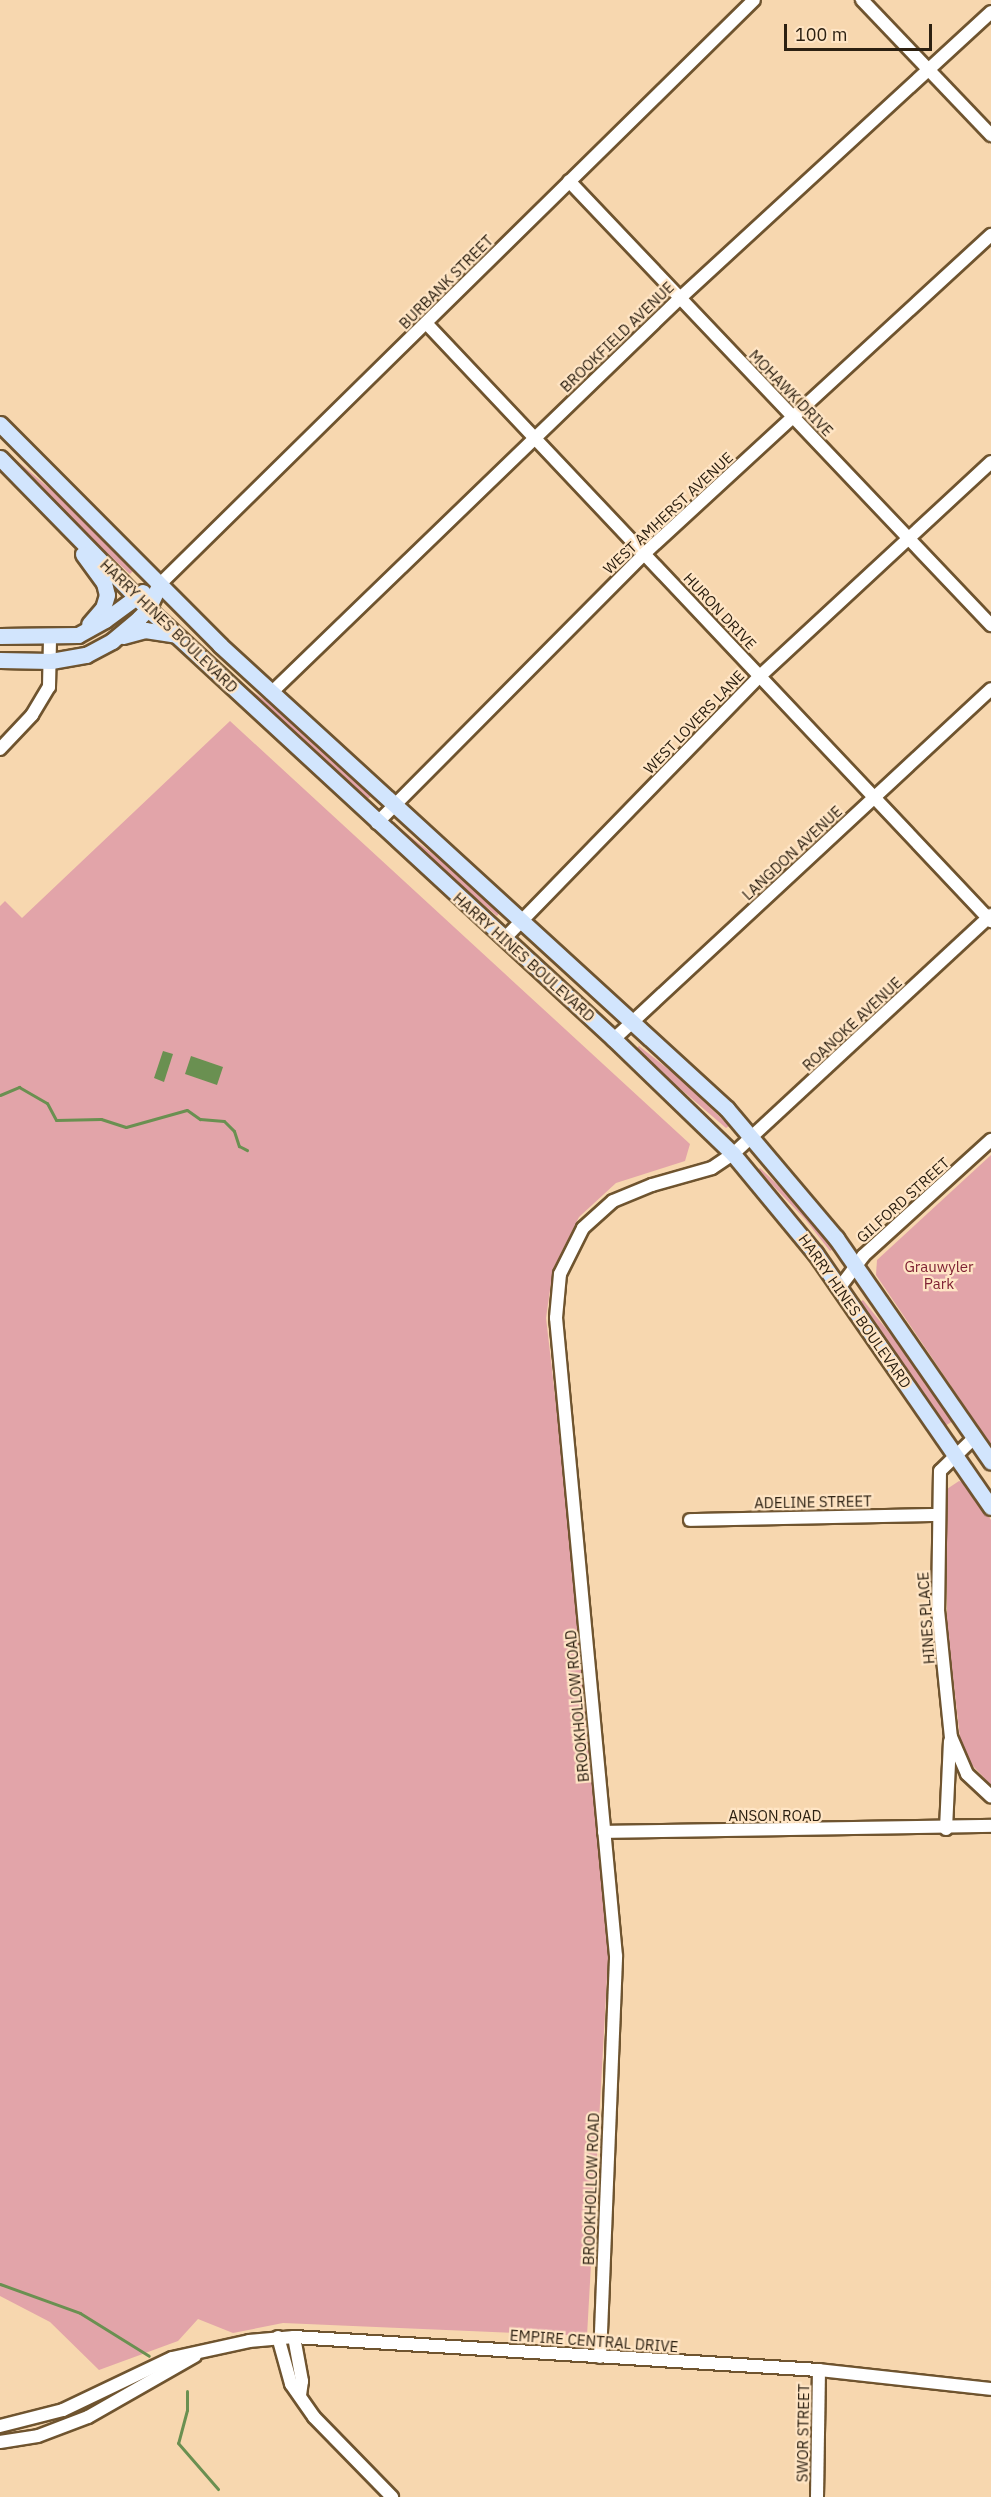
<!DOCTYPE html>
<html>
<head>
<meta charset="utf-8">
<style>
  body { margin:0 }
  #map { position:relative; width:991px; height:2497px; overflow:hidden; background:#f7d7af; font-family:"IBM Plex Sans",sans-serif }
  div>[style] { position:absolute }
  .green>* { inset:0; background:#e2a4a9 }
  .water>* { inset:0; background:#6a9051 }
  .stream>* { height:3px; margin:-1.5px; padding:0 1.5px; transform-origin:1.5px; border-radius:1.5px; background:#6a9051 }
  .roads { filter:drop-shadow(2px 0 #6f542f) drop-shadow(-2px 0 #6f542f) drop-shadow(0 2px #6f542f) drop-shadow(0 -2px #6f542f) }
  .minor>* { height:12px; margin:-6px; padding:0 6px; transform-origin:6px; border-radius:6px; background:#fff }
  .major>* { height:15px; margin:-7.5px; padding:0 7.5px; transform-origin:7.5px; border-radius:7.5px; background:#d2e5fd }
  span { translate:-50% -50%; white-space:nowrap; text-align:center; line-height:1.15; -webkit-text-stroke:4.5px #ffe5c5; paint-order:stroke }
  .street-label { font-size:15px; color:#2c2011 }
  .park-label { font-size:15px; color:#7f2033 }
  .scale { position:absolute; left:784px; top:24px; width:148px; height:27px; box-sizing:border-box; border:3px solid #2c2011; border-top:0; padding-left:8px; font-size:18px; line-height:21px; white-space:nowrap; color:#2c2011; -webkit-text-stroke:4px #ffe5c5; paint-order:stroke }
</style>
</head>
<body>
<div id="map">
  <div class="green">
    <div style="clip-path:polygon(15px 459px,76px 511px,134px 570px,130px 574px,63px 513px,13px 461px)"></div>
    <div style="clip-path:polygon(237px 681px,278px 709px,372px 795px,368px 799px,319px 760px)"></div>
    <div style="clip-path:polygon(230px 721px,690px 1144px,685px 1161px,616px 1183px,579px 1217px,553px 1269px,546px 1318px,570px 1524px,609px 1942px,587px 2336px,283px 2323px,233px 2333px,198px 2319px,178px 2341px,99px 2370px,50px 2322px,0 2296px,0 906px,5px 901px,22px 918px)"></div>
    <div style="clip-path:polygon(398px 827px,456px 872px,500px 912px,497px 916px,395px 830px)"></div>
    <div style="clip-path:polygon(639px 1046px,682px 1080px,729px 1126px,726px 1128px,663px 1074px,636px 1049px)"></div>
    <div style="clip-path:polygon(991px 1155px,991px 1445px,876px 1275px,877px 1260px)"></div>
    <div style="clip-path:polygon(760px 1168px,798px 1204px,833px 1249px,830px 1251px,805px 1219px,758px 1170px)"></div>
    <div style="clip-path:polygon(863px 1300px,904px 1351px,953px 1421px,945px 1426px,860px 1302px)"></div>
    <div style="clip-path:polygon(959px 1481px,965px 1483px,991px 1520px,991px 1785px,972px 1765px,961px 1746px,947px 1626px,947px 1489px)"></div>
  </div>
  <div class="water">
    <div style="clip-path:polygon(163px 1051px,173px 1054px,164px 1082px,154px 1078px)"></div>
    <div style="clip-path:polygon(191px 1056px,223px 1067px,217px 1085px,185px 1074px)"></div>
  </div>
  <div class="stream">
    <div style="left:0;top:1095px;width:21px;rotate:-23deg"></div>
    <div style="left:19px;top:1087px;width:32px;rotate:30deg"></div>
    <div style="left:47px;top:1103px;width:19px;rotate:62deg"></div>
    <div style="left:56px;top:1120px;width:45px;rotate:-1.3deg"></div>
    <div style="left:101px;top:1119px;width:26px;rotate:18deg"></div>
    <div style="left:126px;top:1127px;width:63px;rotate:-15.6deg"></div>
    <div style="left:187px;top:1110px;width:16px;rotate:35deg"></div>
    <div style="left:200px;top:1119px;width:24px;rotate:5deg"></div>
    <div style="left:224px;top:1121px;width:14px;rotate:45deg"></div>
    <div style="left:234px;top:1131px;width:16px;rotate:72deg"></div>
    <div style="left:239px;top:1146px;width:9px;rotate:27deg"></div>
    <div style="left:0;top:2284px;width:85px;rotate:19.9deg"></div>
    <div style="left:80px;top:2313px;width:81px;rotate:31.9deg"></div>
    <div style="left:187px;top:2391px;width:19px;rotate:90deg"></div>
    <div style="left:187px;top:2410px;width:34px;rotate:105deg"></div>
    <div style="left:178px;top:2443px;width:61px;rotate:49deg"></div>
  </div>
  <div class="roads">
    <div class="minor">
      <div style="left:862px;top:0;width:187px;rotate:46.3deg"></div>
      <div style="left:569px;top:181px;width:613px;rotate:46.46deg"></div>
      <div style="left:426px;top:323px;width:823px;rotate:46.63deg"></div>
      <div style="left:159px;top:585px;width:834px;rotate:-44.51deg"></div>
      <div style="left:271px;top:693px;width:567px;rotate:-44deg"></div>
      <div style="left:679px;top:299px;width:424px;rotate:-42.6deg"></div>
      <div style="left:0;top:749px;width:47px;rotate:-46.7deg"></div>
      <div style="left:32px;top:715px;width:33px;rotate:-59deg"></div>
      <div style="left:49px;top:687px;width:49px;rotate:-88.8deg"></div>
      <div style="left:377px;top:823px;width:380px;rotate:-45.2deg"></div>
      <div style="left:645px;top:553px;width:470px;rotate:-42.6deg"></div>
      <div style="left:505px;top:938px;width:366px;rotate:-45.8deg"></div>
      <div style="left:760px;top:676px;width:315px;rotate:-42.8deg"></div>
      <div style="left:614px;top:1039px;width:514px;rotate:-42.87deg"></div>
      <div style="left:840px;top:1287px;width:39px;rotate:-53deg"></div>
      <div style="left:863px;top:1256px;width:173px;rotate:-42.2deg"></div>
      <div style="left:974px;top:1438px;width:47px;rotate:135.9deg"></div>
      <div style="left:940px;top:1471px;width:139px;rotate:90.8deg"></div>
      <div style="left:938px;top:1610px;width:128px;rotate:84.2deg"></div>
      <div style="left:951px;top:1737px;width:40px;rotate:66.6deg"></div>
      <div style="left:967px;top:1774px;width:33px;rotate:43deg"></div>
      <div style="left:690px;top:1520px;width:248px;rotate:-1.2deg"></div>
      <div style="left:946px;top:1829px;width:88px;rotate:-87.4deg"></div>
      <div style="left:604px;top:1832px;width:387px;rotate:-0.9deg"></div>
      <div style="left:278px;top:2337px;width:49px;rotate:74.5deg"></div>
      <div style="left:291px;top:2384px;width:40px;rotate:55.1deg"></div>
      <div style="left:314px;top:2417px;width:112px;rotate:45.7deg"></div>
      <div style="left:294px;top:2337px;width:45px;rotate:79.7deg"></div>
      <div style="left:302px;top:2381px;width:14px;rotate:98deg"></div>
      <div style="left:600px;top:2357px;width:401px;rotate:-87.7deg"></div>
      <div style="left:616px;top:1956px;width:641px;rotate:-95.37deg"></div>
      <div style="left:556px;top:1318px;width:44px;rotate:-84.8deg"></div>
      <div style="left:560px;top:1274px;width:51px;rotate:-63.4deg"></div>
      <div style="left:583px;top:1228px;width:40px;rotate:-42deg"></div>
      <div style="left:613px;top:1201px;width:42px;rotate:-22.3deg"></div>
      <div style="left:652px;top:1185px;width:62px;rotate:-15.8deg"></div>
      <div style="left:712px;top:1168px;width:25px;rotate:-34deg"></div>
      <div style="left:733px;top:1154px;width:352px;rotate:-42.8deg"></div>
      <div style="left:0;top:2426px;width:65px;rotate:-14.3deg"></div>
      <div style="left:63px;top:2410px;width:121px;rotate:-25.5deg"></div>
      <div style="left:172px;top:2358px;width:79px;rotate:-12.4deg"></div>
      <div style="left:249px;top:2341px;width:45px;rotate:-5.1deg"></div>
      <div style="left:294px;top:2337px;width:526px;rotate:3.6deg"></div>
      <div style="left:819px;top:2370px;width:173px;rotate:6.3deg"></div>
      <div style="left:0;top:2442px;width:38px;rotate:-9deg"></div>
      <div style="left:38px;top:2436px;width:53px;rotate:-20.8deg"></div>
      <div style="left:88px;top:2417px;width:123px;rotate:-29.7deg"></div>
      <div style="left:817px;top:2497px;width:127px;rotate:-89.1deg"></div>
    </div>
    <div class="major">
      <div style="left:0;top:424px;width:312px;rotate:45.1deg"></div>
      <div style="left:220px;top:645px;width:687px;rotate:42.46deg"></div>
      <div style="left:727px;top:1109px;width:169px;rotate:49.8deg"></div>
      <div style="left:836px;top:1238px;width:272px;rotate:55.3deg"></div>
      <div style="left:0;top:458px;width:211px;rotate:45.6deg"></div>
      <div style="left:148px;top:609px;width:634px;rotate:42.7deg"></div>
      <div style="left:614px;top:1039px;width:165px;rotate:44deg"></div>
      <div style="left:733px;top:1154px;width:129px;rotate:50.4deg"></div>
      <div style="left:815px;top:1253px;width:309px;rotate:55.3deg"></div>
      <div style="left:83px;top:554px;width:36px;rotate:54deg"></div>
      <div style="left:104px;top:583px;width:12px;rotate:76deg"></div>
      <div style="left:107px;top:595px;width:14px;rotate:107deg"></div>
      <div style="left:103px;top:608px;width:21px;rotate:131deg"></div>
      <div style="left:0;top:636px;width:78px;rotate:-0.7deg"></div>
      <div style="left:78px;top:635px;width:31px;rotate:-29deg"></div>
      <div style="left:105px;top:620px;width:47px;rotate:-36.4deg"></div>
      <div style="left:123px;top:636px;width:23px;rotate:-15deg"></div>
      <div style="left:145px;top:630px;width:30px;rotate:9deg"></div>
      <div style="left:0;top:660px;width:51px;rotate:1.1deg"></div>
      <div style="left:51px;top:661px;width:36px;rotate:-10deg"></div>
      <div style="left:86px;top:655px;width:30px;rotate:-28deg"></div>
      <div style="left:112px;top:641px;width:35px;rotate:-40deg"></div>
      <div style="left:139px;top:618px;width:13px;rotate:-45deg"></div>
      <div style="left:148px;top:609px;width:26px;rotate:-65deg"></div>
    </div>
  </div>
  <div class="street-label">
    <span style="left:446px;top:282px;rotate:-45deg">BURBANK STREET</span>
    <span style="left:617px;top:337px;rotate:-44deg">BROOKFIELD AVENUE</span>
    <span style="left:791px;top:393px;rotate:46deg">MOHAWK DRIVE</span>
    <span style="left:668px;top:513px;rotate:-43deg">WEST AMHERST AVENUE</span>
    <span style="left:720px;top:611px;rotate:47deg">HURON DRIVE</span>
    <span style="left:169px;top:626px;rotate:44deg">HARRY HINES BOULEVARD</span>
    <span style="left:694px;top:722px;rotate:-46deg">WEST LOVERS LANE</span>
    <span style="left:792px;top:853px;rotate:-43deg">LANGDON AVENUE</span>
    <span style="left:524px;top:957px;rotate:42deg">HARRY HINES BOULEVARD</span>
    <span style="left:852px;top:1024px;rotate:-43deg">ROANOKE AVENUE</span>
    <span style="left:903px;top:1200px;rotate:-42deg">GILFORD STREET</span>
    <span style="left:855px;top:1311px;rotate:55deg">HARRY HINES BOULEVARD</span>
    <span style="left:813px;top:1502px;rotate:-1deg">ADELINE STREET</span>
    <span style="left:926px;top:1618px;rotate:-94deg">HINES PLACE</span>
    <span style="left:577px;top:1706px;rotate:-95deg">BROOKHOLLOW ROAD</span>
    <span style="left:775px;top:1816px">ANSON ROAD</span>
    <span style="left:591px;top:2189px;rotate:-88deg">BROOKHOLLOW ROAD</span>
    <span style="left:594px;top:2341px;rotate:4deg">EMPIRE CENTRAL DRIVE</span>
    <span style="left:803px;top:2433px;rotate:-89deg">SWOR STREET</span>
  </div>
  <div class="park-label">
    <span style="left:939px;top:1275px">Grauwyler<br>Park</span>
  </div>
  <div class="scale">100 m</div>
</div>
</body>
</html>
